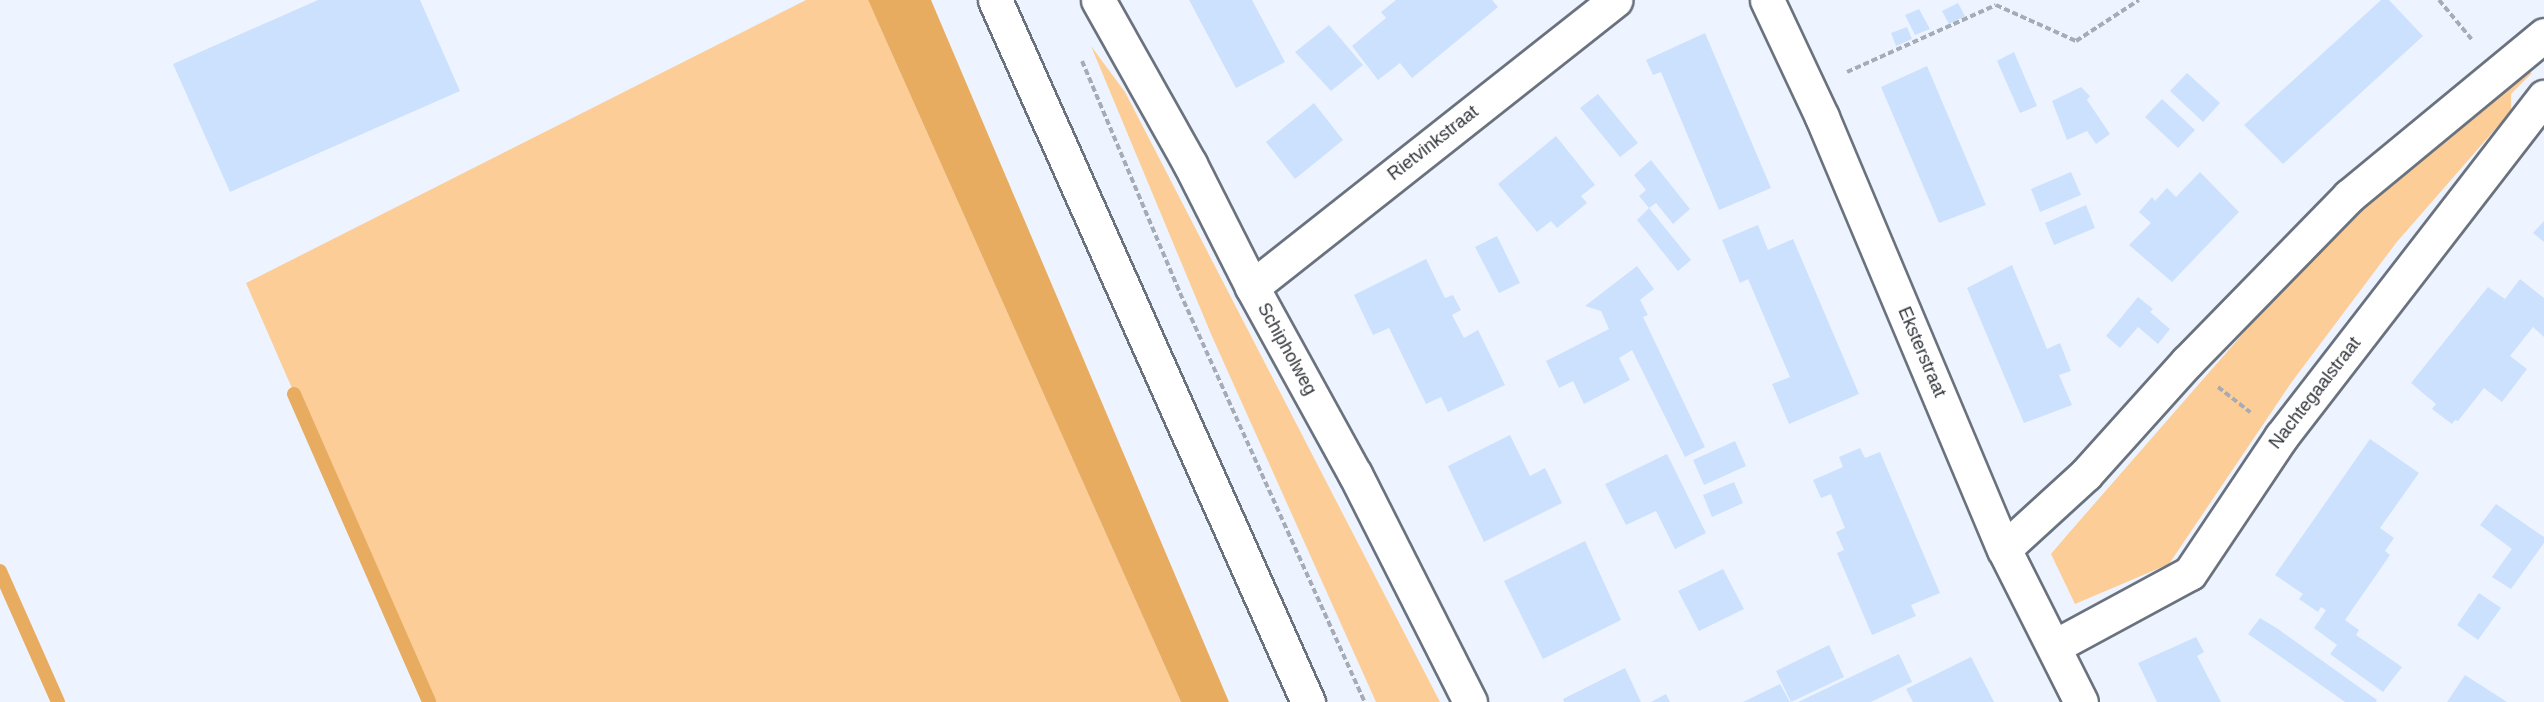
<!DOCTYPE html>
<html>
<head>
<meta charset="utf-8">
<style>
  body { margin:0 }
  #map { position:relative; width:2544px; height:702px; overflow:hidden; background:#edf4ff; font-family:Arial,sans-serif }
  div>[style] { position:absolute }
  .green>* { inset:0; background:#fccd96 }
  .water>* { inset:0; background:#e8ac61 }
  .stream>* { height:14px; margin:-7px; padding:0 7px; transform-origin:7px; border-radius:7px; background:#e8ac61 }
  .building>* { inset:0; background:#cbe1fe }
  .path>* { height:4px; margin-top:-2px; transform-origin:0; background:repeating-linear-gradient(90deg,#a6acb5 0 6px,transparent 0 9px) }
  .roads { filter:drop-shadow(2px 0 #6a727e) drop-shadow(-2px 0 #6a727e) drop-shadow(0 2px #6a727e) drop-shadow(0 -2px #6a727e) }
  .street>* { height:33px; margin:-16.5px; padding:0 16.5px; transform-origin:16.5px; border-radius:16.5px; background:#fff }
  .secondary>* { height:33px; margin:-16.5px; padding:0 16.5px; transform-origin:16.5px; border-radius:16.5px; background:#fff }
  span { translate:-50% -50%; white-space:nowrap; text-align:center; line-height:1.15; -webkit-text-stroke:5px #fff; paint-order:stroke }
  .street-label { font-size:18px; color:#303439 }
</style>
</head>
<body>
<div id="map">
  <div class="green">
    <div style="clip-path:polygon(806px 0,868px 0,1181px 702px,429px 702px,246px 283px)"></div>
    <div style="clip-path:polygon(1091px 46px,1125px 92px,1440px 702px,1376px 702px,1211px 334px)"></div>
    <div style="clip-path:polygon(2520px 68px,2532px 73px,2511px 94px,2511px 111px,2396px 243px,2291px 383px,2169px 564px,2075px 604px,2051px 554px,2068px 534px,2295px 274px,2388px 181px)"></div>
  </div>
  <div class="water">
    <div style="clip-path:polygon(868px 0,931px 0,1229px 702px,1181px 702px)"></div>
  </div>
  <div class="stream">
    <div style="left:294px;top:394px;width:336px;rotate:66.3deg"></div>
    <div style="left:0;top:571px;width:143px;rotate:66.1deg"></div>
  </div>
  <div class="building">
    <div style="clip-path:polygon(318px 0,420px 0,460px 91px,230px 192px,173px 64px)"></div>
    <div style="clip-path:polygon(1189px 0,1252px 0,1285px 62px,1236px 88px)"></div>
    <div style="clip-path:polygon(1396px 0,1492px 0,1498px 7px,1412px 78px,1400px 63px,1378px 80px,1352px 46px,1386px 18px,1381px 12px)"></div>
    <div style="clip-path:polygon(2381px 0,2389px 0,2423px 36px,2283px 164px,2244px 125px)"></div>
    <div style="clip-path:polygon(1958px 3px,1965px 16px,1949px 24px,1942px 11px)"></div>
    <div style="clip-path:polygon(1919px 9px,1930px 29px,1915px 35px,1905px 15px)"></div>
    <div style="clip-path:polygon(1329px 25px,1363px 65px,1331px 91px,1295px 52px)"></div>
    <div style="clip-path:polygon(1907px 27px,1912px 39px,1896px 46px,1891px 33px)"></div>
    <div style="clip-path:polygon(1705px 33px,1771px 188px,1719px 210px,1661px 72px,1653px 75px,1646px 60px)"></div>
    <div style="clip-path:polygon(2014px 52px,2037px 106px,2020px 113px,1997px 61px)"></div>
    <div style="clip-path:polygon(1927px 66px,1986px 205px,1939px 223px,1881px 87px)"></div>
    <div style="clip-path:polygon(2187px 73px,2220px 103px,2203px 122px,2170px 91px)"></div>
    <div style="clip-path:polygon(2081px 87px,2090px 96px,2087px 100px,2110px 134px,2096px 144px,2087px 131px,2067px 140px,2052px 101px)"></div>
    <div style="clip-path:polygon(1598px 94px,1638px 143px,1620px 157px,1580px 108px)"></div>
    <div style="clip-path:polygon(2162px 99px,2195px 130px,2178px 148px,2145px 117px)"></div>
    <div style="clip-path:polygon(1314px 103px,1343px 140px,1295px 179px,1266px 142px)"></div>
    <div style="clip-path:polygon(1556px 136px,1595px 185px,1581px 196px,1587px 203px,1557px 228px,1551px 221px,1537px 232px,1498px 184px)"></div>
    <div style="clip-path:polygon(1651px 160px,1690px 209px,1673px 224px,1656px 203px,1649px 208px,1691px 260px,1678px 271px,1637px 220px,1649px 208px,1639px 196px,1646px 190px,1634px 175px)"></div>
    <div style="clip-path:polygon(2071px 172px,2081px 195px,2040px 212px,2031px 189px)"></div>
    <div style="clip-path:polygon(2200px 172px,2239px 212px,2172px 282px,2129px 245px,2151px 223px,2139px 212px,2152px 197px,2155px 201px,2167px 188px,2176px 197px)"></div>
    <div style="clip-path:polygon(2086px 205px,2095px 228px,2054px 245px,2045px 223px)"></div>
    <div style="clip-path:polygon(2544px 221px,2544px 242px,2533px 233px)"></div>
    <div style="clip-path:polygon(1758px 225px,1768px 250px,1793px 239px,1859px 394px,1789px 424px,1772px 384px,1790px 377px,1748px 279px,1740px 283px,1722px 240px)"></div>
    <div style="clip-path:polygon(1497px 236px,1520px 283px,1499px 293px,1475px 247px)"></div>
    <div style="clip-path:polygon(1426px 259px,1445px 298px,1453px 295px,1461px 310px,1452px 315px,1464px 338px,1478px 330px,1505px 385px,1448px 412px,1441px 397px,1426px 404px,1389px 328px,1373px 335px,1354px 295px)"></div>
    <div style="clip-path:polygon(2012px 265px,2047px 349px,2060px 343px,2071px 371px,2059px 375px,2072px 405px,2024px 423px,1967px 288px)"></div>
    <div style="clip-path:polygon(1637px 266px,1654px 289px,1640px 300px,1648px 315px,1643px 317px,1705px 447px,1685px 457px,1632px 350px,1619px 358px,1630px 380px,1584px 404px,1573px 381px,1559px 388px,1546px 361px,1609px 329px,1601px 311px,1585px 306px)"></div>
    <div style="clip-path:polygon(2520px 279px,2544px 298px,2544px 337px,2533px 327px,2510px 356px,2527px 369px,2502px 402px,2484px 388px,2458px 421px,2455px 420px,2452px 424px,2432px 409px,2436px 404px,2411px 383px,2488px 287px,2505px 299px)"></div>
    <div style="clip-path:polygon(2138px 297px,2153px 309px,2150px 312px,2170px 329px,2158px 344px,2138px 327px,2120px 348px,2106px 336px)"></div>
    <div style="clip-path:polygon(1510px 435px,1530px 476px,1545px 468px,1562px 503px,1484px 542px,1448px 466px)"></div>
    <div style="clip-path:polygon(2370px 439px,2419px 473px,2380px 528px,2394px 538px,2385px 551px,2390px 555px,2345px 620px,2359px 630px,2356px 635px,2402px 667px,2383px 692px,2330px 654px,2337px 645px,2314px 628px,2326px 610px,2321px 607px,2318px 612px,2299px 599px,2303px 594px,2275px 575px)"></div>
    <div style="clip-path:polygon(1735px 441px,1746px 466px,1704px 485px,1693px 460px)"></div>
    <div style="clip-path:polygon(1860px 448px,1865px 458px,1880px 452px,1940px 593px,1911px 605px,1916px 616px,1872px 635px,1837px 553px,1844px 550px,1836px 532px,1845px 528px,1831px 494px,1821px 498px,1813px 480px,1843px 467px,1839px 457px)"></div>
    <div style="clip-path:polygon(1667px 454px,1706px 533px,1675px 549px,1656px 511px,1626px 525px,1605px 484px)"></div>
    <div style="clip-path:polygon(1734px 482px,1743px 503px,1712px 517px,1703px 495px)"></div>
    <div style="clip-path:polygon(2496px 504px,2544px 537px,2544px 543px,2511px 589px,2492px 577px,2512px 549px,2480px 525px)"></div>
    <div style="clip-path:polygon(1585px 541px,1621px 620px,1543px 659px,1504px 581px)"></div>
    <div style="clip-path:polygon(1723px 569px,1744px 609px,1699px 631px,1678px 591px)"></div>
    <div style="clip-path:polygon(2479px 593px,2501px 608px,2478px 640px,2457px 625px)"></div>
    <div style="clip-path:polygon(2260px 618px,2278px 629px,2377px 700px,2376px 702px,2345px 702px,2304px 673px,2248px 634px)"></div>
    <div style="clip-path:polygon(2196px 637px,2204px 652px,2197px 656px,2221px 702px,2157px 702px,2138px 663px)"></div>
    <div style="clip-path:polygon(1829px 645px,1844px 677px,1791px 702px,1776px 671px)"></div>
    <div style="clip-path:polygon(1899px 654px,1912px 682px,1871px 702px,1798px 702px)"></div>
    <div style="clip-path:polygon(1971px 657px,1994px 702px,1913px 702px,1906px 689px)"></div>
    <div style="clip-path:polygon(1625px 668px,1641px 702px,1564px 702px,1563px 699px)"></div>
    <div style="clip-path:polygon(2465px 675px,2507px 702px,2447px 702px)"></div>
    <div style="clip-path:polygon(1780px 684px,1790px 702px,1743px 702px)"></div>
    <div style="clip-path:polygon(1666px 694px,1670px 702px,1651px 702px)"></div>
  </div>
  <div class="path">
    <div style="left:2439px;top:0;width:53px;rotate:50.3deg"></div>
    <div style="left:1082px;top:61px;width:252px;rotate:67.1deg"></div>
    <div style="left:1180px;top:293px;width:449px;rotate:65.7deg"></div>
    <div style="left:1847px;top:72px;width:163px;rotate:-24.2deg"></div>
    <div style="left:1996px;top:5px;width:88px;rotate:24.2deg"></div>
    <div style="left:2076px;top:41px;width:75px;rotate:-33.1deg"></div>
    <div style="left:2218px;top:387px;width:41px;rotate:38deg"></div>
  </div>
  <div class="roads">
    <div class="street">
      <div style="left:1098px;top:0;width:188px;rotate:60.7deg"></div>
      <div style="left:1190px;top:164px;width:138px;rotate:63.2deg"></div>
      <div style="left:1252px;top:287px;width:213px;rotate:61.2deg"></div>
      <div style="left:1355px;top:474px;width:255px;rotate:63.2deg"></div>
      <div style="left:1767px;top:0;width:129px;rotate:64.8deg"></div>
      <div style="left:1822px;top:117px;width:469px;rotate:67.2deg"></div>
      <div style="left:2004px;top:549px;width:171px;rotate:63.3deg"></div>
      <div style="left:1252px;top:287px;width:463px;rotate:-38.3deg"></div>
      <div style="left:2004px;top:549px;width:111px;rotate:-42.4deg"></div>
      <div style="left:2086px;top:474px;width:151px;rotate:-48deg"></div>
      <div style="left:2187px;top:362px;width:232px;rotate:-45.7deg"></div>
      <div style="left:2349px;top:196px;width:253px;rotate:-39.5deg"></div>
      <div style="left:2055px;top:646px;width:153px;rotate:-28.4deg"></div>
      <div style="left:2190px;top:573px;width:164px;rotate:-56.2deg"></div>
      <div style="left:2281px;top:437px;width:430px;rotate:-52.3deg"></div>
    </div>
    <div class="secondary">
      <div style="left:995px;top:0;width:769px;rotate:65.97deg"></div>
    </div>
  </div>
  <div class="street-label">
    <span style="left:1433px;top:143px;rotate:-38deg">Rietvinkstraat</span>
    <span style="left:1287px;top:349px;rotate:61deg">Schipholweg</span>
    <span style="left:1922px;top:352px;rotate:67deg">Eksterstraat</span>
    <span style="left:2315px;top:393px;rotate:-52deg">Nachtegaalstraat</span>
  </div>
</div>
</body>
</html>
